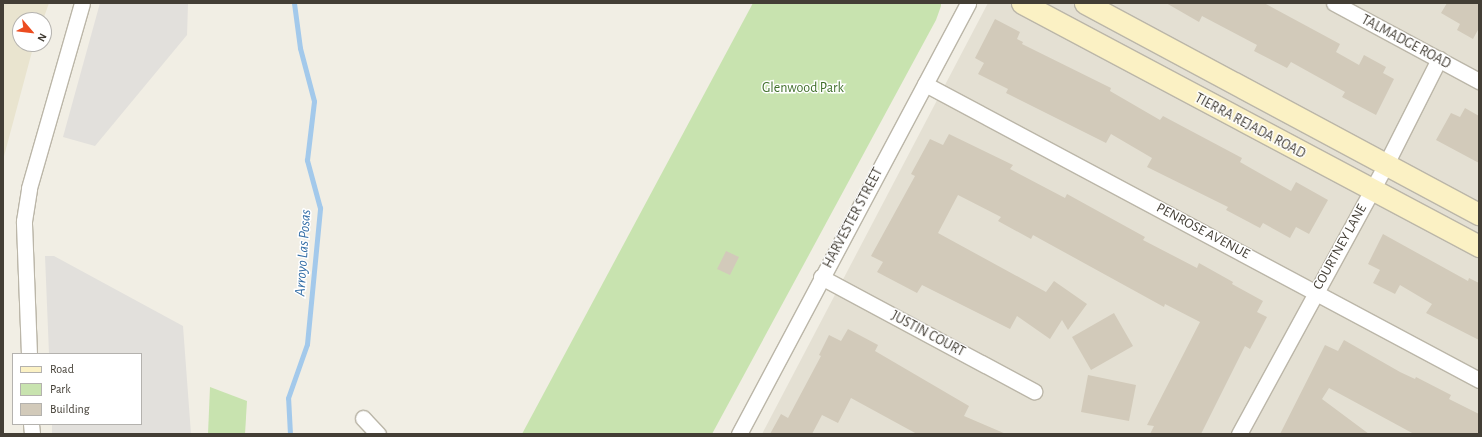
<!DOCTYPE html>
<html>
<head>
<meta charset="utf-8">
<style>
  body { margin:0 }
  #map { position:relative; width:1482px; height:437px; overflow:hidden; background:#f1eee4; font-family:"Alegreya Sans",sans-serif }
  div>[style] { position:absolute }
  .residential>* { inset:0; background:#e4e0d3 }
  .education>* { inset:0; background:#e9e4cf }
  .green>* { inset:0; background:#c8e3af }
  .parking>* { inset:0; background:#e2e0dc }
  .stream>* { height:5px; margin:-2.5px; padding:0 2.5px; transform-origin:2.5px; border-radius:2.5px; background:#a3c9eb }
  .building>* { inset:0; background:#d2caba }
  .roads { filter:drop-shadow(1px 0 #bbb6a8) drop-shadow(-1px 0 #bbb6a8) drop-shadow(0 1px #bbb6a8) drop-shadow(0 -1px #bbb6a8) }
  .minor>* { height:15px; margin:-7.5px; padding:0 7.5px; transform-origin:7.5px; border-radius:7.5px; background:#fff }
  .secondary>* { height:21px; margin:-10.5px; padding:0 10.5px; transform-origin:10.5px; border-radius:10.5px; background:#fbf1c4 }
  span { translate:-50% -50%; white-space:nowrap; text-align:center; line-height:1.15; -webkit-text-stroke:3px #fff; paint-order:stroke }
  .street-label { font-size:14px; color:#433e35 }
  .park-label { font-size:14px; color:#41702c }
  .water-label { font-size:15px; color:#356fa7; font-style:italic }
  .frame { position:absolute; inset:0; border:4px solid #433e35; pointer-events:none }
  .legend { position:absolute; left:12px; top:353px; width:130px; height:72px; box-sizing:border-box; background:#fff; border:1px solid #b4b2ae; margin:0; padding:5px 7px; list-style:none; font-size:12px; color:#433e35 }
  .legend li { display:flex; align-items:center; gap:8px; height:20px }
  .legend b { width:20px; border:1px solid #b4b2ae }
  .north { position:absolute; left:12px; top:12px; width:40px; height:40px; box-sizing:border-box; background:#fff; border:1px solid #b4b2ae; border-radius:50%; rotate:118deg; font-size:11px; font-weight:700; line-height:16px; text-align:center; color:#433e35 }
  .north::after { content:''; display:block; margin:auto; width:14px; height:18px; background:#ec4c20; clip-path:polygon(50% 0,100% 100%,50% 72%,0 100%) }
</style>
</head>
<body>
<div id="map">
  <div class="residential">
    <div style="clip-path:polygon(988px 3px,1479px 3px,1479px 434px,762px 434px)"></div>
  </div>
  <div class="education">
    <div style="clip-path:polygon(3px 3px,49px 3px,43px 20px,20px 20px,20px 44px,34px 44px,3px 160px)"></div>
  </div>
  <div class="green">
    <div style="clip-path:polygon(753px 3px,941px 3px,941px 6px,936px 20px,712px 434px,522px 434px)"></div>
    <div style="clip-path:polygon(210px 387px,247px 401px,245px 434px,208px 434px)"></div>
  </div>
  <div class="parking">
    <div style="clip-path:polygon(100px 3px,188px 3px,187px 35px,95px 146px,63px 137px)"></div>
    <div style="clip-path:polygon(45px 256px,54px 256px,183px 326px,191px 434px,52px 434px,52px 424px,141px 424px,141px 354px,49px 354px)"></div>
  </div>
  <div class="stream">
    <div style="left:290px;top:434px;width:36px;rotate:-93deg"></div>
    <div style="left:288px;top:398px;width:57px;rotate:-70.6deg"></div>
    <div style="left:307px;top:344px;width:137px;rotate:-84.5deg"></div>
    <div style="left:320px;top:208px;width:50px;rotate:-105.2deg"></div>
    <div style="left:307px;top:160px;width:59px;rotate:-83.2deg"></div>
    <div style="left:314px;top:101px;width:55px;rotate:-104.8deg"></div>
    <div style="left:300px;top:48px;width:45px;rotate:-97.6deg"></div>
  </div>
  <div class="building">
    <div style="clip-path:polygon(1166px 3px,1264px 3px,1340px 44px,1336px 52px,1359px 65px,1364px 55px,1386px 67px,1383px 73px,1394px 79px,1376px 115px,1342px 97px,1345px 92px,1291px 62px,1287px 68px,1254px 51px,1257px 45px,1202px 16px,1199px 22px)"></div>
    <div style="clip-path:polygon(1447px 3px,1479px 3px,1479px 28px,1473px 39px,1457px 30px,1460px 24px,1441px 13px)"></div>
    <div style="clip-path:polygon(995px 19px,1020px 32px,1017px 39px,1023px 42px,1022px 44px,1111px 88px,1110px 91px,1160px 120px,1163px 116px,1242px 158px,1240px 162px,1291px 191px,1296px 182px,1328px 200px,1309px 234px,1296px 227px,1290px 238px,1263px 223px,1260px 228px,1226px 210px,1228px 207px,1147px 167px,1152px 158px,1111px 134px,1106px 143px,1006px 93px,1008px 89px,978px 74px,984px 63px,975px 58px)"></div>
    <div style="clip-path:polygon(1465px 108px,1479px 116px,1479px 163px,1436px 140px,1451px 113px,1460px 117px)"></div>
    <div style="clip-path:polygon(949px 134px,1013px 165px,1010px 169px,1065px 198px,1067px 194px,1145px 237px,1143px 240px,1197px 268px,1199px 263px,1233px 282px,1232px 284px,1263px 301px,1257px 312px,1267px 317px,1250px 349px,1245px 346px,1201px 434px,1150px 434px,1154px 426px,1147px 425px,1200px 322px,1165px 304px,1164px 307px,1033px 235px,1031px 239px,998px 221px,1001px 217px,958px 195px,938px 233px,1046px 292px,1054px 281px,1087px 304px,1068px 330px,1062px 320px,1050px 339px,1017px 316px,1010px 329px,922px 285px,917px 293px,877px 272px,883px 262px,871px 256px,915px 176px,911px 174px,930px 139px,943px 145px)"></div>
    <div style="clip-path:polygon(1383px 234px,1468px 281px,1469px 278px,1479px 283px,1479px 340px,1426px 313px,1432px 304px,1400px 285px,1395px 294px,1373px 283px,1380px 270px,1368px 264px)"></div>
    <div style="clip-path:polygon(726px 251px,739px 257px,730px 275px,717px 269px)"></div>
    <div style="clip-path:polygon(1114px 313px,1133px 346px,1091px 370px,1072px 337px)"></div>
    <div style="clip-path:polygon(848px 329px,878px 345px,875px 351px,969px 406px,964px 416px,1006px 434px,917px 434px,851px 398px,838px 423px,822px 415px,812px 434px,770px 434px,781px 414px,788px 418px,821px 356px,819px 355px,829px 335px,841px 341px)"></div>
    <div style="clip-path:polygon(1344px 340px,1400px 372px,1415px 379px,1416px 377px,1451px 395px,1449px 399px,1479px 414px,1479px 434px,1414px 434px,1329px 388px,1322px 399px,1369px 434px,1280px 434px,1325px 345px,1338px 351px)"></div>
    <div style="clip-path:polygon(1088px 375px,1136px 385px,1129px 421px,1081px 412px)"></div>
  </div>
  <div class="roads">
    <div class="minor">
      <div style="left:1334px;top:3px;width:165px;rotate:28.3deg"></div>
      <div style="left:925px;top:84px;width:628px;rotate:28.12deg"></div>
      <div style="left:821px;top:277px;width:242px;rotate:28.2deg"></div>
      <div style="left:29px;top:354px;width:133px;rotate:-92.2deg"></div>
      <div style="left:24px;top:221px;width:33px;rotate:-81deg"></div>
      <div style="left:29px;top:188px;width:192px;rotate:-74deg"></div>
      <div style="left:363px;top:418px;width:22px;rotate:47deg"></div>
      <div style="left:31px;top:424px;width:10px;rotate:84deg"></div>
      <div style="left:739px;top:434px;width:488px;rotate:-62deg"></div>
      <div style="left:1239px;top:434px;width:307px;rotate:-61.4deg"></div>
      <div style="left:1386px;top:164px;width:118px;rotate:-63.2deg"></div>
    </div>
    <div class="secondary">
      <div style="left:1022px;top:3px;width:518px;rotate:28deg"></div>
      <div style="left:1085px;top:3px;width:447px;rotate:28.2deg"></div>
    </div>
  </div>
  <div class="street-label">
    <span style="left:1406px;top:42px;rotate:28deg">TALMADGE ROAD</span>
    <span style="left:1250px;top:126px;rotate:28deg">TIERRA REJADA ROAD</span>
    <span style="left:853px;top:218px;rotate:-62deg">HARVESTER STREET</span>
    <span style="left:1203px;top:231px;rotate:28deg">PENROSE AVENUE</span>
    <span style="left:1340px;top:247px;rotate:-61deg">COURTNEY LANE</span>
    <span style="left:928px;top:334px;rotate:28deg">JUSTIN COURT</span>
  </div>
  <div class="park-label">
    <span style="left:803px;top:88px">Glenwood Park</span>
  </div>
  <div class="water-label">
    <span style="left:303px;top:253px;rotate:-86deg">Arroyo Las Posas</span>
  </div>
  <div class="frame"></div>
  <ul class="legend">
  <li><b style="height:5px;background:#fbf1c4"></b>Road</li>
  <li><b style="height:11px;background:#c8e3af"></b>Park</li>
  <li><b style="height:11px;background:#d2caba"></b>Building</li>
  </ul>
  <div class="north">N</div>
</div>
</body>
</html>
